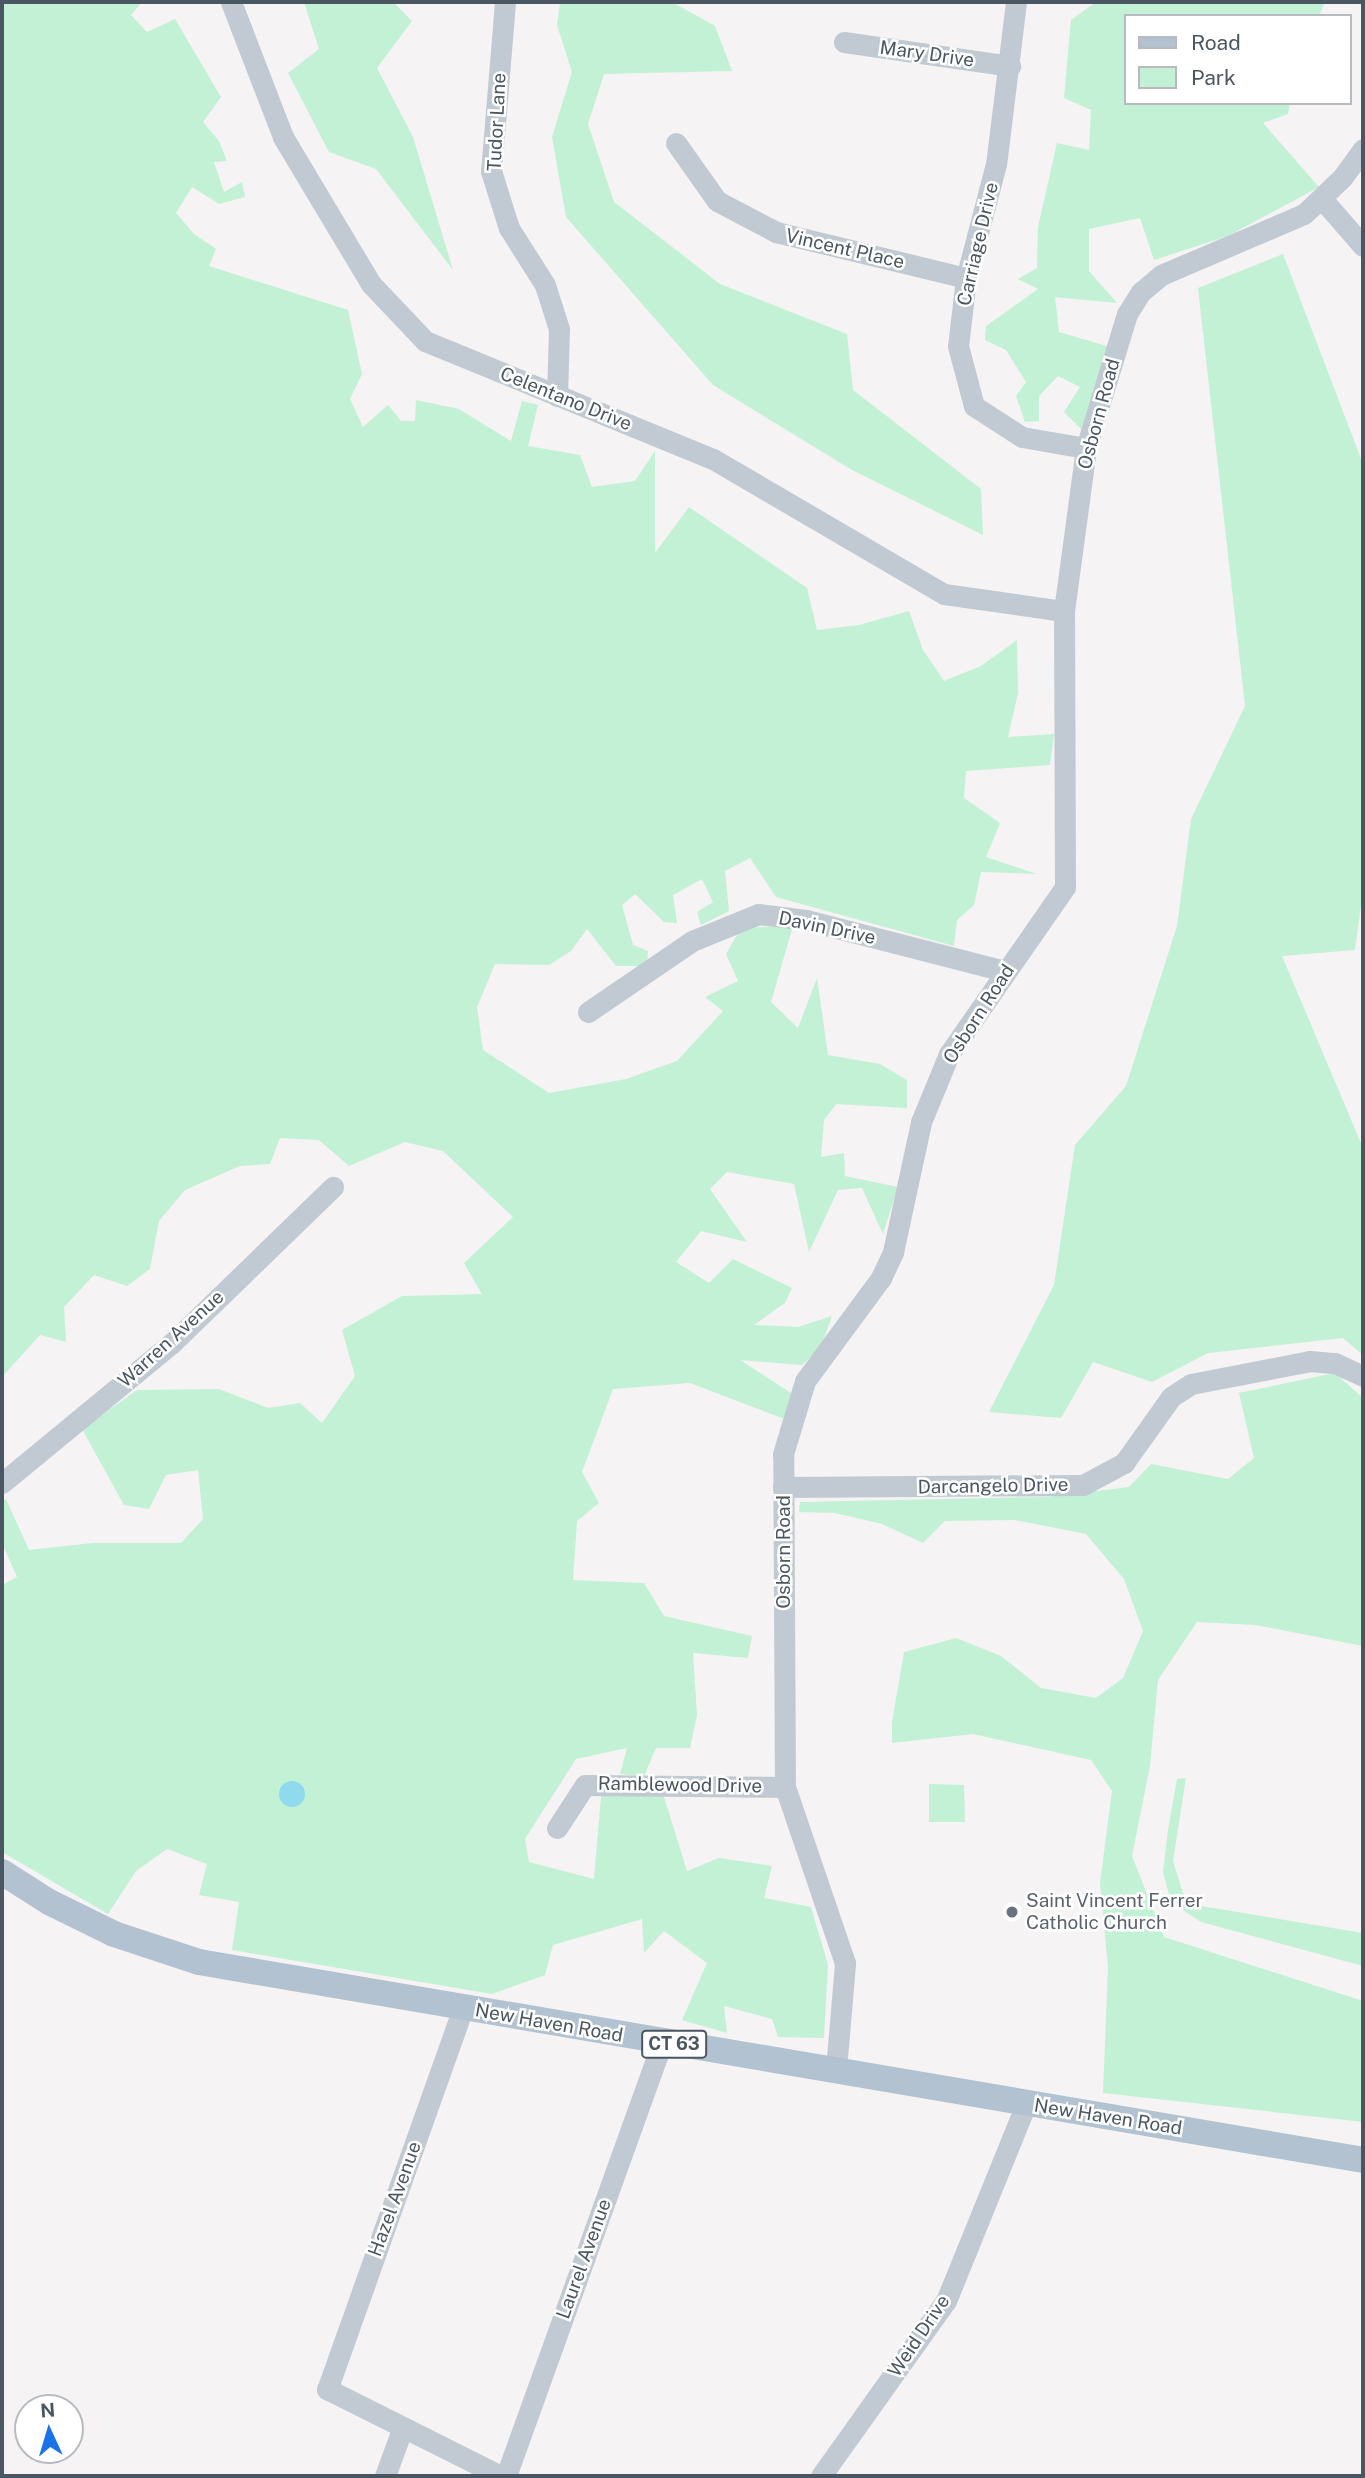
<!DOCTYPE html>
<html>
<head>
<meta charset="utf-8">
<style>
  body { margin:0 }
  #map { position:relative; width:1365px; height:2478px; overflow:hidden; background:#f5f3f3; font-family:"Public Sans",sans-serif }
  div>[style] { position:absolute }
  .green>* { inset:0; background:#c3f1d5 }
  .water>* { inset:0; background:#90daee }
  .round { border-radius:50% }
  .minor>* { height:21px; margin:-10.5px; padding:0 10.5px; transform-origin:10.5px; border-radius:10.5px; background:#c1cad2 }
  .major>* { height:26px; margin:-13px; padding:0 13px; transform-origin:13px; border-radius:13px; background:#b3c2d1 }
  .dots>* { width:19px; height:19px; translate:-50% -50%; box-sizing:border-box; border:4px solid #fff; border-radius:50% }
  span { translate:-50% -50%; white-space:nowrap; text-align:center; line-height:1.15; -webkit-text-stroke:5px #fff; paint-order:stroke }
  .shield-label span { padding:2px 5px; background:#fff; border:2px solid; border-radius:5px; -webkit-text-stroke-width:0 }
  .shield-label { font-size:18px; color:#4a5661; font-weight:700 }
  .street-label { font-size:19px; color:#4a5661 }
  .worship-label { font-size:19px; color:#5b616d }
  .left { translate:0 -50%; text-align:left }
  .frame { position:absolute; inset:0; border:4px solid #4a5661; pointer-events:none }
  .legend { position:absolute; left:1124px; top:14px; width:228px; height:91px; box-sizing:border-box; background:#fff; border:2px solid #b7bbc0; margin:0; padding:9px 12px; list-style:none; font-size:21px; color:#4a5661 }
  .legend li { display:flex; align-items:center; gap:14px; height:35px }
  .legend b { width:35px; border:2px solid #b7bbc0 }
  .north { position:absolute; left:14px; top:2394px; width:70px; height:70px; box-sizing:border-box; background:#fff; border:2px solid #b7bbc0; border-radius:50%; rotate:356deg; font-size:19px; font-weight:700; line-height:28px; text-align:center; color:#4a5661 }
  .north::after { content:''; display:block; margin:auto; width:24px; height:32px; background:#1a73e8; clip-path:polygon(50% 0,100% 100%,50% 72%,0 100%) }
</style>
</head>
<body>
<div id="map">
  <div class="green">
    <div style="clip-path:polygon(2px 2px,142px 2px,131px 15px,147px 32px,175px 19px,221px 97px,203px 122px,219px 141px,227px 161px,214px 162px,224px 192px,242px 182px,245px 197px,219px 204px,192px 187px,176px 213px,194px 234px,216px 249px,209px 266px,348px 310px,362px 374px,350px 399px,363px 427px,388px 405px,401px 421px,415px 421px,416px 400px,459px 409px,511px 441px,522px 401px,538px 405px,528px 446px,580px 455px,592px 487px,635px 481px,655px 451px,655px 553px,689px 507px,807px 588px,817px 630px,859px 625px,909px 611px,923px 650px,944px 681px,981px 666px,1017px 640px,1018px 693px,1008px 737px,1054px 734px,1050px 765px,966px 771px,964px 798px,1000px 823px,986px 857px,1037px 874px,981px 872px,974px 905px,957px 920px,954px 946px,776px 897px,750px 858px,725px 871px,729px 911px,701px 925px,697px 912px,713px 902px,702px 879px,673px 895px,677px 923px,664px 922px,635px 894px,622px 905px,633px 945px,648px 951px,647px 966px,616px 966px,587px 929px,571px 951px,549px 965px,495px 964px,477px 1007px,483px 1050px,549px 1093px,626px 1079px,677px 1061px,723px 1011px,705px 997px,738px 981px,726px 954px,741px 928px,793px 926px,771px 1002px,798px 1028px,817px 978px,828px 1055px,880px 1064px,907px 1080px,907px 1108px,836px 1104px,824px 1120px,821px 1157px,844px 1153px,845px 1176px,898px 1187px,883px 1234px,862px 1188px,838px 1190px,809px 1252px,794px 1184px,727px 1172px,710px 1189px,747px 1242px,701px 1231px,676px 1262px,709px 1283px,733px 1259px,792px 1288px,785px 1303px,754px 1325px,798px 1327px,832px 1316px,821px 1347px,802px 1365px,740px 1360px,791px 1393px,787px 1420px,690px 1383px,613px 1389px,582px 1472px,599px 1503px,577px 1521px,573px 1580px,644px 1583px,664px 1616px,752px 1636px,748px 1658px,693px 1653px,697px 1715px,690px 1748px,656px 1748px,644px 1776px,620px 1774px,627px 1748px,576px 1759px,525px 1839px,529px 1862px,594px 1879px,602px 1785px,664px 1797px,687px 1871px,719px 1858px,772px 1866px,764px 1898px,811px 1907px,828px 1965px,824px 2038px,778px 2037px,772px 2019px,724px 2006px,727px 2033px,682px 2020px,707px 1963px,664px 1931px,644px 1953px,642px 1919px,553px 1945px,545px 1975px,492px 1994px,232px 1950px,239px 1902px,199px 1895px,207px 1864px,167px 1849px,136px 1871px,108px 1914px,2px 1852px,2px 1585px,17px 1577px,2px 1543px,2px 1501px,6px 1499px,29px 1550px,92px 1543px,181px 1543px,203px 1519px,198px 1470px,166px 1475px,149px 1509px,124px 1505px,82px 1429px,137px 1390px,219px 1389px,268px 1408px,300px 1403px,322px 1423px,355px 1376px,342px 1330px,402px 1296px,482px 1294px,464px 1263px,513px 1217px,443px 1151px,405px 1142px,349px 1166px,319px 1140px,280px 1138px,270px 1164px,240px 1166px,185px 1190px,159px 1221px,150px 1269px,127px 1286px,94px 1275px,64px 1307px,66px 1342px,40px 1335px,2px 1377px)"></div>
    <div style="clip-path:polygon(304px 2px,393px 2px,412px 21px,377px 68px,413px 137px,453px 270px,376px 169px,329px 152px,288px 73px,319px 49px)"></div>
    <div style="clip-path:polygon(560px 2px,672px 2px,715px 26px,732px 71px,604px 74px,588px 124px,614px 202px,720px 284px,847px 334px,853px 390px,981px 489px,983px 535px,852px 470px,713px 385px,566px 217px,552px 137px,572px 72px,557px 25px)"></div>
    <div style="clip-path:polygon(1096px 2px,1325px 2px,1319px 16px,1125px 16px,1125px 103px,1290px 103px,1288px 114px,1263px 123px,1319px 187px,1228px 236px,1154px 260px,1140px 218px,1089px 229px,1089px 271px,1117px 303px,1055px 297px,1059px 332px,1110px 347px,1082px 430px,1064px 412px,1080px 387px,1058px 376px,1039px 396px,1039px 421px,1025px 422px,1016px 396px,1026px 382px,1006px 350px,985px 340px,986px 326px,1038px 289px,1018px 279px,1037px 268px,1038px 227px,1057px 143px,1089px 150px,1091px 110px,1064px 98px,1071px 20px)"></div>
    <div style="clip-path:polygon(1283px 254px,1363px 464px,1363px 890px,1355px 950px,1282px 956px,1363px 1148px,1363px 1355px,1343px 1338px,1208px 1353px,1152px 1382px,1093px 1362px,1061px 1418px,989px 1412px,1054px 1285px,1075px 1145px,1126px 1086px,1177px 926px,1191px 819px,1245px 706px,1198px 288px)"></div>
    <div style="clip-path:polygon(1335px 1373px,1363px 1398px,1363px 1646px,1256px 1625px,1197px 1622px,1158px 1680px,1150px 1766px,1132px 1856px,1164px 1937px,1363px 2001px,1363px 2122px,1103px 2093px,1108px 1967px,1100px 1883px,1112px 1791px,1091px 1760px,973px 1734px,892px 1743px,892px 1722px,904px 1652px,956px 1638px,1001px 1656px,1041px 1688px,1096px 1698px,1123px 1678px,1143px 1631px,1124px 1579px,1086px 1534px,1015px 1520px,945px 1521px,923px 1543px,882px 1524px,835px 1513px,799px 1512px,800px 1502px,1046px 1497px,1129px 1487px,1151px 1464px,1228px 1479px,1254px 1458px,1239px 1393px)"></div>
    <div style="clip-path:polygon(1186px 1778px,1173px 1861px,1183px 1893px,1201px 1906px,1363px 1933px,1363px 1966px,1201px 1922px,1171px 1902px,1163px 1872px,1168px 1830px,1177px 1779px)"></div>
    <div style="clip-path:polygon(929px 1784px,964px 1785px,965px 1822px,929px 1822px)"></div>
  </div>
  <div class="water">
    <div class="round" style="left:279px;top:1781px;width:26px;height:26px"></div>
  </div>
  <div class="minor">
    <div style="left:231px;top:2px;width:145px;rotate:68.9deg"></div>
    <div style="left:283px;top:137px;width:171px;rotate:59.1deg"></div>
    <div style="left:371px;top:284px;width:79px;rotate:46.5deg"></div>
    <div style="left:425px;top:341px;width:311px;rotate:22.3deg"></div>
    <div style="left:713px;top:459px;width:268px;rotate:30.3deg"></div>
    <div style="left:944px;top:594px;width:121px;rotate:8.1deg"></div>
    <div style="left:505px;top:2px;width:170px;rotate:94.7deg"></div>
    <div style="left:491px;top:171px;width:60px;rotate:72.5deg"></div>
    <div style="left:509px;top:228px;width:67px;rotate:57.7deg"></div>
    <div style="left:545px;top:285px;width:46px;rotate:72.3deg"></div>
    <div style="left:559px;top:329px;width:67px;rotate:91.7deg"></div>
    <div style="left:1016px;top:2px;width:163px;rotate:97deg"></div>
    <div style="left:996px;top:164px;width:118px;rotate:104.7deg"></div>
    <div style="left:966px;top:278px;width:68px;rotate:96.7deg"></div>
    <div style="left:958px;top:346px;width:62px;rotate:75.1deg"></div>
    <div style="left:974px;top:406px;width:57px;rotate:32.9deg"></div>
    <div style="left:1022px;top:437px;width:65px;rotate:9.8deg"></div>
    <div style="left:844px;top:42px;width:168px;rotate:8.2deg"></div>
    <div style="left:676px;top:143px;width:71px;rotate:54.7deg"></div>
    <div style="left:717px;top:201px;width:67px;rotate:27.7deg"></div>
    <div style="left:776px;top:232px;width:195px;rotate:13.6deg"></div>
    <div style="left:1323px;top:200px;width:61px;rotate:49deg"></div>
    <div style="left:588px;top:1012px;width:126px;rotate:-34.3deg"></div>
    <div style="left:692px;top:941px;width:71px;rotate:-22.2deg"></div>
    <div style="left:758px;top:914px;width:48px;rotate:7.1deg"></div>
    <div style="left:806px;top:920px;width:205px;rotate:14.4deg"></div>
    <div style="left:2px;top:1483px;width:222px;rotate:-39.5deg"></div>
    <div style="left:173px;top:1342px;width:223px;rotate:-44.1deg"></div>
    <div style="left:783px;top:1487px;width:300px;rotate:-0.4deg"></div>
    <div style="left:1083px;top:1485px;width:47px;rotate:-28.2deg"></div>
    <div style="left:1124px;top:1463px;width:81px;rotate:-54.5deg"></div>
    <div style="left:1171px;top:1397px;width:24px;rotate:-33deg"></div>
    <div style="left:1191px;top:1384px;width:121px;rotate:-10.9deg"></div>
    <div style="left:1310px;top:1361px;width:25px;rotate:5deg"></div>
    <div style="left:1335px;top:1363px;width:31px;rotate:25deg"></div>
    <div style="left:557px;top:1828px;width:51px;rotate:-56.9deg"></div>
    <div style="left:585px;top:1785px;width:200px;rotate:0.6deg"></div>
    <div style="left:463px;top:2008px;width:405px;rotate:109.6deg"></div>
    <div style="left:327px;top:2389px;width:195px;rotate:26.6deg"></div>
    <div style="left:836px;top:2069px;width:106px;rotate:-85.1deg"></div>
    <div style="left:845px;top:1963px;width:186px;rotate:-108.8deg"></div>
    <div style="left:785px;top:1787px;width:333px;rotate:-90.3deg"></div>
    <div style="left:783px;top:1454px;width:76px;rotate:-73.2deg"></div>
    <div style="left:805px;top:1381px;width:128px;rotate:-53.6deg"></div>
    <div style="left:881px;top:1278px;width:29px;rotate:-65deg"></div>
    <div style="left:893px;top:1252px;width:133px;rotate:-77.8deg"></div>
    <div style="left:921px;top:1122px;width:74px;rotate:-67.6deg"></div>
    <div style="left:949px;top:1054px;width:203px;rotate:-55.2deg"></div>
    <div style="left:1065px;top:887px;width:276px;rotate:-90.2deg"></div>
    <div style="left:1064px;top:611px;width:164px;rotate:-82.3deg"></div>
    <div style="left:1086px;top:448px;width:140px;rotate:-73deg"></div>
    <div style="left:1127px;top:314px;width:26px;rotate:-58deg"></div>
    <div style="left:1141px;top:292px;width:26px;rotate:-40deg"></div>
    <div style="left:1161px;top:275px;width:155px;rotate:-23.1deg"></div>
    <div style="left:1304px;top:214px;width:52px;rotate:-43.5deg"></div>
    <div style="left:1342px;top:178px;width:36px;rotate:-54deg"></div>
    <div style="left:385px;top:2476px;width:52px;rotate:-69.8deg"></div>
    <div style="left:506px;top:2476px;width:461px;rotate:-70.2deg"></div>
    <div style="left:821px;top:2476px;width:215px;rotate:-54.5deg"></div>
    <div style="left:946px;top:2301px;width:213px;rotate:-67.9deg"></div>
  </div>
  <div class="major">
    <div style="left:2px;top:1872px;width:56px;rotate:32.6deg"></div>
    <div style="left:49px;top:1902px;width:72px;rotate:26.2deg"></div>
    <div style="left:114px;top:1934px;width:89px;rotate:18.2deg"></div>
    <div style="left:199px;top:1962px;width:1181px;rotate:9.65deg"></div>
  </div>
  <div class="dots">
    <div style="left:1012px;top:1912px;background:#6b7280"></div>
  </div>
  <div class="shield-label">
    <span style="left:674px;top:2044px">CT 63</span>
  </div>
  <div class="street-label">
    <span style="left:927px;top:54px;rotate:8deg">Mary Drive</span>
    <span style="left:497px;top:122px;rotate:-87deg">Tudor Lane</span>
    <span style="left:978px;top:244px;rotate:-77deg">Carriage Drive</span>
    <span style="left:845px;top:249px;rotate:13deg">Vincent Place</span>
    <span style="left:566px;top:399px;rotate:22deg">Celentano Drive</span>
    <span style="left:1099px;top:414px;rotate:-75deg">Osborn Road</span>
    <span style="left:827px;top:928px;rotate:12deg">Davin Drive</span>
    <span style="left:979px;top:1014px;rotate:-57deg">Osborn Road</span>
    <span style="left:171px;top:1339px;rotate:-42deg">Warren Avenue</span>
    <span style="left:993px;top:1486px;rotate:-1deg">Darcangelo Drive</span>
    <span style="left:784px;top:1552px;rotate:-90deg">Osborn Road</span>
    <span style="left:680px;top:1785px;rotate:1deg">Ramblewood Drive</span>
    <span style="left:549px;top:2023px;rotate:10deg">New Haven Road</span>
    <span style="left:1108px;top:2117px;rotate:9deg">New Haven Road</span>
    <span style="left:395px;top:2199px;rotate:-70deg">Hazel Avenue</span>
    <span style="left:584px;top:2259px;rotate:-70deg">Laurel Avenue</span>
    <span style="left:919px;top:2336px;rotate:-56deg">Weid Drive</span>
  </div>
  <div class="worship-label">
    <span class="left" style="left:1026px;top:1912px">Saint Vincent Ferrer<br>Catholic Church</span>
  </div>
  <div class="frame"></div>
  <ul class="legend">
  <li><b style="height:9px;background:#b3c2d1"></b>Road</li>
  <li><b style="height:19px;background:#c3f1d5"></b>Park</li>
  </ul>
  <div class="north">N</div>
</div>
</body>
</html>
